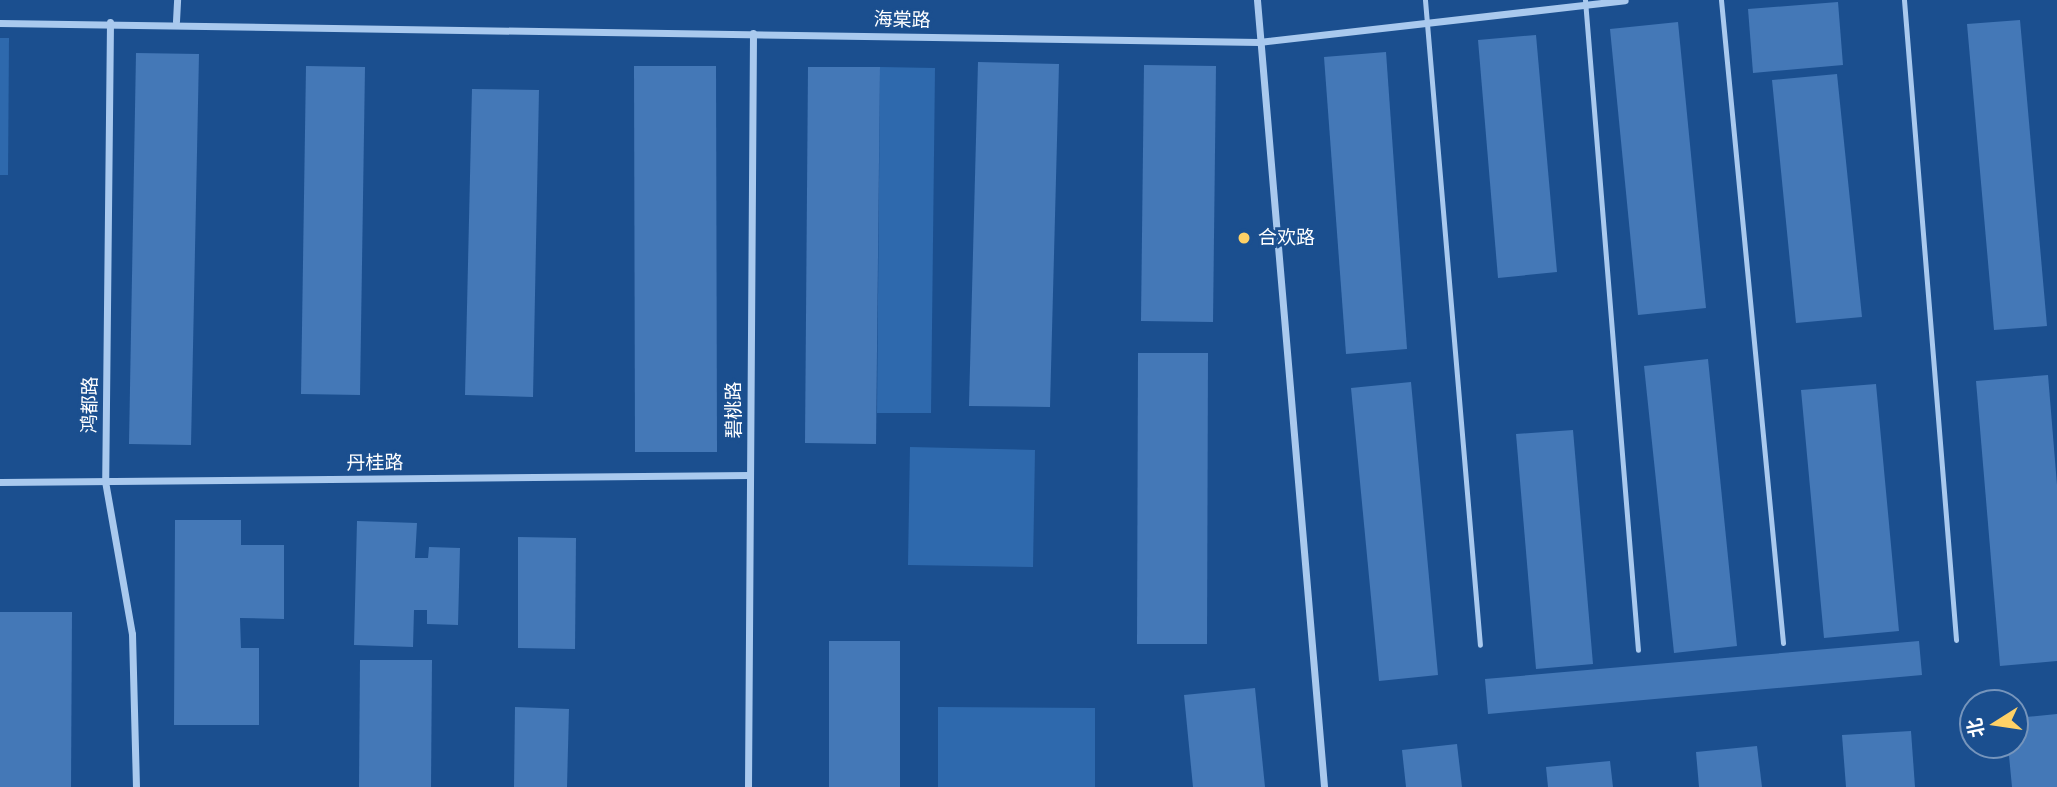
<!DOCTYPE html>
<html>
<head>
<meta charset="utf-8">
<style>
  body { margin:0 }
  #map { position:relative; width:2057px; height:787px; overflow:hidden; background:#1b4f8f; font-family:"Open Sans","Noto Sans SC",sans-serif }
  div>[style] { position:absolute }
  .green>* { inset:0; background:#2e69ad }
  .building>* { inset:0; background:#4478b7 }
  .service>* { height:5px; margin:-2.5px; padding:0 2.5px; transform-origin:2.5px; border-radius:2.5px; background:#a9c9ee }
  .minor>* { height:7px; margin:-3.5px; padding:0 3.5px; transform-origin:3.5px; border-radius:3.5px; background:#a9c9ee }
  .dots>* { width:19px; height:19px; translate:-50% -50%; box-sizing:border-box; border:4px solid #1b4f8f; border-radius:50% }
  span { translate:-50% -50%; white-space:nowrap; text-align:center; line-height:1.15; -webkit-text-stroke:6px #1b4f8f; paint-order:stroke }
  .street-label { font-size:19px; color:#fff }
  .poi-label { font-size:19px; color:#fff }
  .left { translate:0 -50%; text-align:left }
  .north { position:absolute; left:1959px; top:689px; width:70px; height:70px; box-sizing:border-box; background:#1b4f8f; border:2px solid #7695bc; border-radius:50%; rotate:258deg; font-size:19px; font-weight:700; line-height:28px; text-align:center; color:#fff }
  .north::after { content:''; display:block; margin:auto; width:24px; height:32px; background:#ffd166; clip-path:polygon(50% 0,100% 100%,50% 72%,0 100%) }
</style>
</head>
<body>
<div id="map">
  <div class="green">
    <div style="clip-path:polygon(0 38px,9px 38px,8px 175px,0 175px)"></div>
    <div style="clip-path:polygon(880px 67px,935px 68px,931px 413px,877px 413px)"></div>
    <div style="clip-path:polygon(910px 447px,1035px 450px,1033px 567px,908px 565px)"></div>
    <div style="clip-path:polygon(938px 707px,1095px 708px,1095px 787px,938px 787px)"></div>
  </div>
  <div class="building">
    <div style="clip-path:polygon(1838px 2px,1843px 65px,1753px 73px,1748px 9px)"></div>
    <div style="clip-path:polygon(2020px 20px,2047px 326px,1994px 330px,1967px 24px)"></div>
    <div style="clip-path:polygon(1678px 22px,1706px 308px,1638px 315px,1610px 29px)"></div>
    <div style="clip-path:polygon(1536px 35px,1557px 272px,1498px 278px,1478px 40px)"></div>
    <div style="clip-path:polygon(1386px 52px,1407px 349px,1346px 354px,1324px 57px)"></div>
    <div style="clip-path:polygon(136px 53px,199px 54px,191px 445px,129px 444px)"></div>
    <div style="clip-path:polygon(978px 62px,1059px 64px,1050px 407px,969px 406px)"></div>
    <div style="clip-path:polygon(1144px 65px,1216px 66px,1213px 322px,1141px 321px)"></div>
    <div style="clip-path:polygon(306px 66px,365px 67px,360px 395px,301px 394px)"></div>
    <div style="clip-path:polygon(634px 66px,716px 66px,717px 452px,635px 452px)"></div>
    <div style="clip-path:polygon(808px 67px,880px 67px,876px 444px,805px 443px)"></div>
    <div style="clip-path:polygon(1837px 74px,1862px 317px,1796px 323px,1772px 80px)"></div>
    <div style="clip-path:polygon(472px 89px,539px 90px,533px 397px,465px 395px)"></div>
    <div style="clip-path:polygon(1138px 353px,1208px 353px,1207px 644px,1137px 644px)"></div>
    <div style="clip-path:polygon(1708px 359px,1737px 646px,1674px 653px,1644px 366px)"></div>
    <div style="clip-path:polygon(2048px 375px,2057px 485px,2057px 661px,2000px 666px,1976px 381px)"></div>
    <div style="clip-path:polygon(1411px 382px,1438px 675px,1379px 681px,1351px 388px)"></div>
    <div style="clip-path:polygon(1876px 384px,1899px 631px,1824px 638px,1801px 390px)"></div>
    <div style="clip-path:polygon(1573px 430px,1593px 664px,1536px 669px,1516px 434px)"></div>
    <div style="clip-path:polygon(175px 520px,241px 520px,241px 545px,284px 545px,284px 619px,240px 618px,241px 648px,259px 648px,259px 725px,174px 725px)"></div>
    <div style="clip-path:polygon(357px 521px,417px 523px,415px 558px,428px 558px,429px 547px,460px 548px,458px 625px,427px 624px,427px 610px,414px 610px,413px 647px,354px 645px)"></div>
    <div style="clip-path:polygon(518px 537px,576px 538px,575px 649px,518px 648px)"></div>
    <div style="clip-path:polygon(0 612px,72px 612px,71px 787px,0 787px)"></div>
    <div style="clip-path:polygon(829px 641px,900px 641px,900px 787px,829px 787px)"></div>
    <div style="clip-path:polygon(1919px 641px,1922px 675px,1488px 714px,1485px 679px)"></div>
    <div style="clip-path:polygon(360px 660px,432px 660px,431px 787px,359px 787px)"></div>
    <div style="clip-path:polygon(1255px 688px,1265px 787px,1193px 787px,1184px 695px)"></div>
    <div style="clip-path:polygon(515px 707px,569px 709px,567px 787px,514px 787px)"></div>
    <div style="clip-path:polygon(2057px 714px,2057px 787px,2012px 787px,2008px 745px,2015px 745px,2015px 718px)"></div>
    <div style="clip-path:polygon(1911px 731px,1915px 787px,1846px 787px,1842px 735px)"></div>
    <div style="clip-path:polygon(1457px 744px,1462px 787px,1406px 787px,1402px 750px)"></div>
    <div style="clip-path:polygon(1757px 746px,1762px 787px,1699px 787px,1696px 752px)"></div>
    <div style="clip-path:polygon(1610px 761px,1613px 787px,1548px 787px,1546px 767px)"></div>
  </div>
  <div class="service">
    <div style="left:1425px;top:0;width:647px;rotate:85.13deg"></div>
    <div style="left:1585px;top:0;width:652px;rotate:85.34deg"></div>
    <div style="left:1721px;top:0;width:646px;rotate:84.49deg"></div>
    <div style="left:1904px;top:0;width:642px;rotate:85.35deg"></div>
  </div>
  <div class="minor">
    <div style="left:1257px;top:0;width:790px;rotate:85.13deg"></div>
    <div style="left:176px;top:21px;width:21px;rotate:-87deg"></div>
    <div style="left:110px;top:22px;width:459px;rotate:90.6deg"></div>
    <div style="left:105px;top:481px;width:155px;rotate:80deg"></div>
    <div style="left:132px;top:634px;width:153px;rotate:88.5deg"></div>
    <div style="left:0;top:23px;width:1259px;rotate:0.86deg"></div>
    <div style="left:1259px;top:42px;width:368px;rotate:-6.5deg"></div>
    <div style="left:0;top:482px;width:750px;rotate:-0.53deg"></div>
    <div style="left:748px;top:787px;width:754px;rotate:-89.62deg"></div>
  </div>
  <div class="dots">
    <div style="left:1244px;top:238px;background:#ffd166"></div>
  </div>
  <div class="street-label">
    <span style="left:902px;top:20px;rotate:1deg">海棠路</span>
    <span style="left:90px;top:405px;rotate:-89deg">鸿都路</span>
    <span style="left:734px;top:410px;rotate:-90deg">碧桃路</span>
    <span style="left:375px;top:463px;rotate:-1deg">丹桂路</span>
  </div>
  <div class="poi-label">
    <span class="left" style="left:1258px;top:238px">合欢路</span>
  </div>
  <div class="north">北</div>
</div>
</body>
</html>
